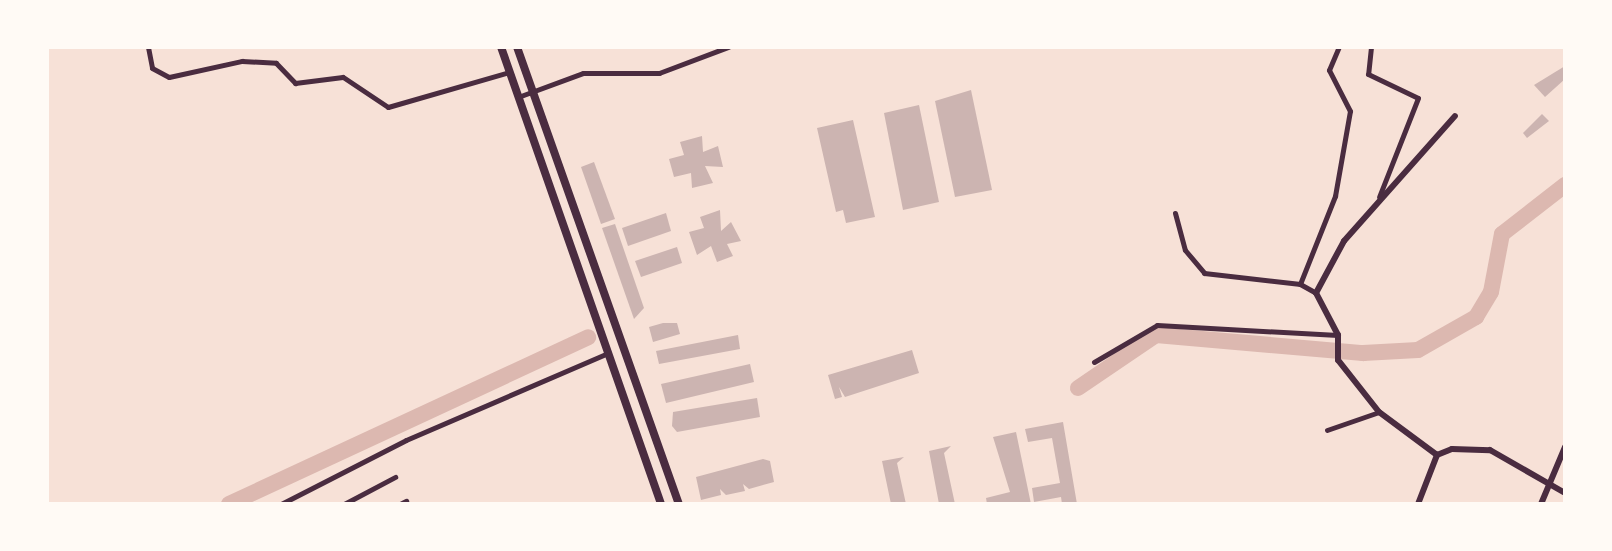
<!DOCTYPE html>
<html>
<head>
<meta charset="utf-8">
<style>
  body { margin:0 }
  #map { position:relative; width:1612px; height:551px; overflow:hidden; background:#f7e1d7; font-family:Raleway,sans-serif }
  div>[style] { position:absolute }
  .river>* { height:16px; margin:-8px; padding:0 8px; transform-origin:8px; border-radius:8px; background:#dcb8b0 }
  .building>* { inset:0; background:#ccb4b1 }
  .minor>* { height:5px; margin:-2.5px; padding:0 2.5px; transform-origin:2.5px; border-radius:2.5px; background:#4a2c40 }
  .tertiary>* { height:6px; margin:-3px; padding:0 3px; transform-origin:3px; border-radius:3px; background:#4a2c40 }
  .trunk>* { height:8px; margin:-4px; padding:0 4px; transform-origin:4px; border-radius:4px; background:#4a2c40 }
  span { translate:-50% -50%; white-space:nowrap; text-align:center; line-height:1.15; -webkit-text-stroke:5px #fffaf5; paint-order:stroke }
  .frame { position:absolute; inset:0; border:49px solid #fffaf5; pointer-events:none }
</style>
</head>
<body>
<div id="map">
  <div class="river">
    <div style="left:1078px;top:388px;width:94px;rotate:-34.2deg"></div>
    <div style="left:1156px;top:335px;width:208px;rotate:5deg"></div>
    <div style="left:1363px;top:353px;width:55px;rotate:-3.1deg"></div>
    <div style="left:1418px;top:350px;width:67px;rotate:-29.6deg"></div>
    <div style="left:1476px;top:317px;width:29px;rotate:-59deg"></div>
    <div style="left:1491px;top:292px;width:59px;rotate:-79.3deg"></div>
    <div style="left:1502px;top:234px;width:80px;rotate:-37.9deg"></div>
    <div style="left:229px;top:504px;width:396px;rotate:-24.9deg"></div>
  </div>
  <div class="building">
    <div style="clip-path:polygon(1565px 66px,1565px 79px,1545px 97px,1534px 85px)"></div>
    <div style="clip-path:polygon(971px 90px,992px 190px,955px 197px,935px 101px)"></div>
    <div style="clip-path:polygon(919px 105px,939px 202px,903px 210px,884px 113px)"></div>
    <div style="clip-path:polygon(1542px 114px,1549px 121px,1527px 138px,1523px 133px)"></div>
    <div style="clip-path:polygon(853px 120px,875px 217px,846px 223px,843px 210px,836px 212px,817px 128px)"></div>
    <div style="clip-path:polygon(702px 136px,703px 152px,718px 146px,723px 167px,705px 166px,713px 183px,692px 188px,691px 173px,674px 177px,669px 159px,684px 155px,680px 142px)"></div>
    <div style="clip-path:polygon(594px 162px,615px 219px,601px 224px,581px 167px)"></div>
    <div style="clip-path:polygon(720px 210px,721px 231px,731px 222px,741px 241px,727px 244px,733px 256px,717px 262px,711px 246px,697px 255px,689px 232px,704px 228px,700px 217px)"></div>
    <div style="clip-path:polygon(666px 213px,671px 231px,628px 246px,622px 228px)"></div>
    <div style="clip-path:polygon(615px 224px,644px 308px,634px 319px,602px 228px)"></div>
    <div style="clip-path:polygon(677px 247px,682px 263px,641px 277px,635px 261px)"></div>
    <div style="clip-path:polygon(663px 323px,677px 323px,680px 334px,653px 342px,649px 327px)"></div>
    <div style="clip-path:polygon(738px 335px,740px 349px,659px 364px,656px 351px)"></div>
    <div style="clip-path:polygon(912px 350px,919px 373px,845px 397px,839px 387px,842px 397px,835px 399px,828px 375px)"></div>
    <div style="clip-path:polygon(750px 364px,754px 382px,666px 403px,661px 384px)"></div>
    <div style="clip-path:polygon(757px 398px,760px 417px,677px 432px,672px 426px,673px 412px)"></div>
    <div style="clip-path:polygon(1063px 422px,1077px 504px,1062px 504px,1061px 497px,1034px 502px,1032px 488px,1060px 483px,1052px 438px,1028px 442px,1025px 429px)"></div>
    <div style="clip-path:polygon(1016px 432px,1031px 504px,987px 504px,986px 498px,1010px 492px,993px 437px)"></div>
    <div style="clip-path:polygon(951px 446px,944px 453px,955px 504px,939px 504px,929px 451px)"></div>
    <div style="clip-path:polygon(904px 457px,897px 463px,906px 504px,891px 504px,882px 461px)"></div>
    <div style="clip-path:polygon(763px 459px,770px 461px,774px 482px,749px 489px,743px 484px,745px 491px,726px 495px,720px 489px,721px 495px,701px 500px,696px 477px)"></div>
  </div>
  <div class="minor">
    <div style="left:148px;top:47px;width:21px;rotate:79deg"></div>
    <div style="left:152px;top:68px;width:19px;rotate:28deg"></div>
    <div style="left:169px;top:77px;width:75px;rotate:-12.4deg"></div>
    <div style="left:242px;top:61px;width:34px;rotate:3deg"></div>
    <div style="left:276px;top:63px;width:28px;rotate:46deg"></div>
    <div style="left:295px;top:83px;width:48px;rotate:-7.1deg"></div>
    <div style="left:343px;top:77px;width:54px;rotate:33.7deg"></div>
    <div style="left:388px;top:107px;width:126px;rotate:-16.1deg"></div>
    <div style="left:1371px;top:47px;width:27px;rotate:96deg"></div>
    <div style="left:1368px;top:74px;width:55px;rotate:25.6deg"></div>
    <div style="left:1418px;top:98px;width:106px;rotate:111.5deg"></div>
    <div style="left:518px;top:97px;width:69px;rotate:-20.3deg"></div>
    <div style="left:583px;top:73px;width:76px"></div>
    <div style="left:659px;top:73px;width:74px;rotate:-20.6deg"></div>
    <div style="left:1175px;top:213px;width:38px;rotate:75deg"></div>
    <div style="left:1185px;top:250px;width:30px;rotate:50deg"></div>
    <div style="left:1204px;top:273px;width:97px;rotate:6.5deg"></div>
    <div style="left:1300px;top:284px;width:18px;rotate:29deg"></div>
    <div style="left:1300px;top:284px;width:95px;rotate:-68.3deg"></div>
    <div style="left:1335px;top:196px;width:86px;rotate:-80deg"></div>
    <div style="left:1350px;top:111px;width:46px;rotate:-117.1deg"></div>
    <div style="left:1329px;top:70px;width:25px;rotate:-67deg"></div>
    <div style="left:1094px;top:362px;width:73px;rotate:-30.4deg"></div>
    <div style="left:1157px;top:325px;width:181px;rotate:3.2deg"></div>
    <div style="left:1327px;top:430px;width:55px;rotate:-19.1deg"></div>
    <div style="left:281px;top:504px;width:140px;rotate:-27.1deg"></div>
    <div style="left:406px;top:440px;width:220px;rotate:-23.3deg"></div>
    <div style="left:344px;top:504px;width:58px;rotate:-27.9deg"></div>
    <div style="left:400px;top:504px;width:7px;rotate:-27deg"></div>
  </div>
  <div class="tertiary">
    <div style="left:1437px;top:455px;width:72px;rotate:-143.4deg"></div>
    <div style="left:1379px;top:412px;width:66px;rotate:-128.3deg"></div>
    <div style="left:1338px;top:360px;width:25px;rotate:-90deg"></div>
    <div style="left:1338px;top:335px;width:47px;rotate:-117.6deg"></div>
    <div style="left:1316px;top:293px;width:59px;rotate:-61.7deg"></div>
    <div style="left:1344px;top:241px;width:167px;rotate:-48.4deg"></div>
    <div style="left:1418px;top:504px;width:53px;rotate:-68.8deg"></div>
    <div style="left:1437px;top:455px;width:16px;rotate:-22deg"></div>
    <div style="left:1452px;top:449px;width:38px;rotate:2deg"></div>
    <div style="left:1490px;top:450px;width:86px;rotate:29.8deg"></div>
    <div style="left:1541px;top:504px;width:62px;rotate:-67.2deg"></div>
  </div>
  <div class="trunk">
    <div style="left:501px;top:47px;width:484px;rotate:70.7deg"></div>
    <div style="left:517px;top:47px;width:485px;rotate:70.5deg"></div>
  </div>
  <div class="frame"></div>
</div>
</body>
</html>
